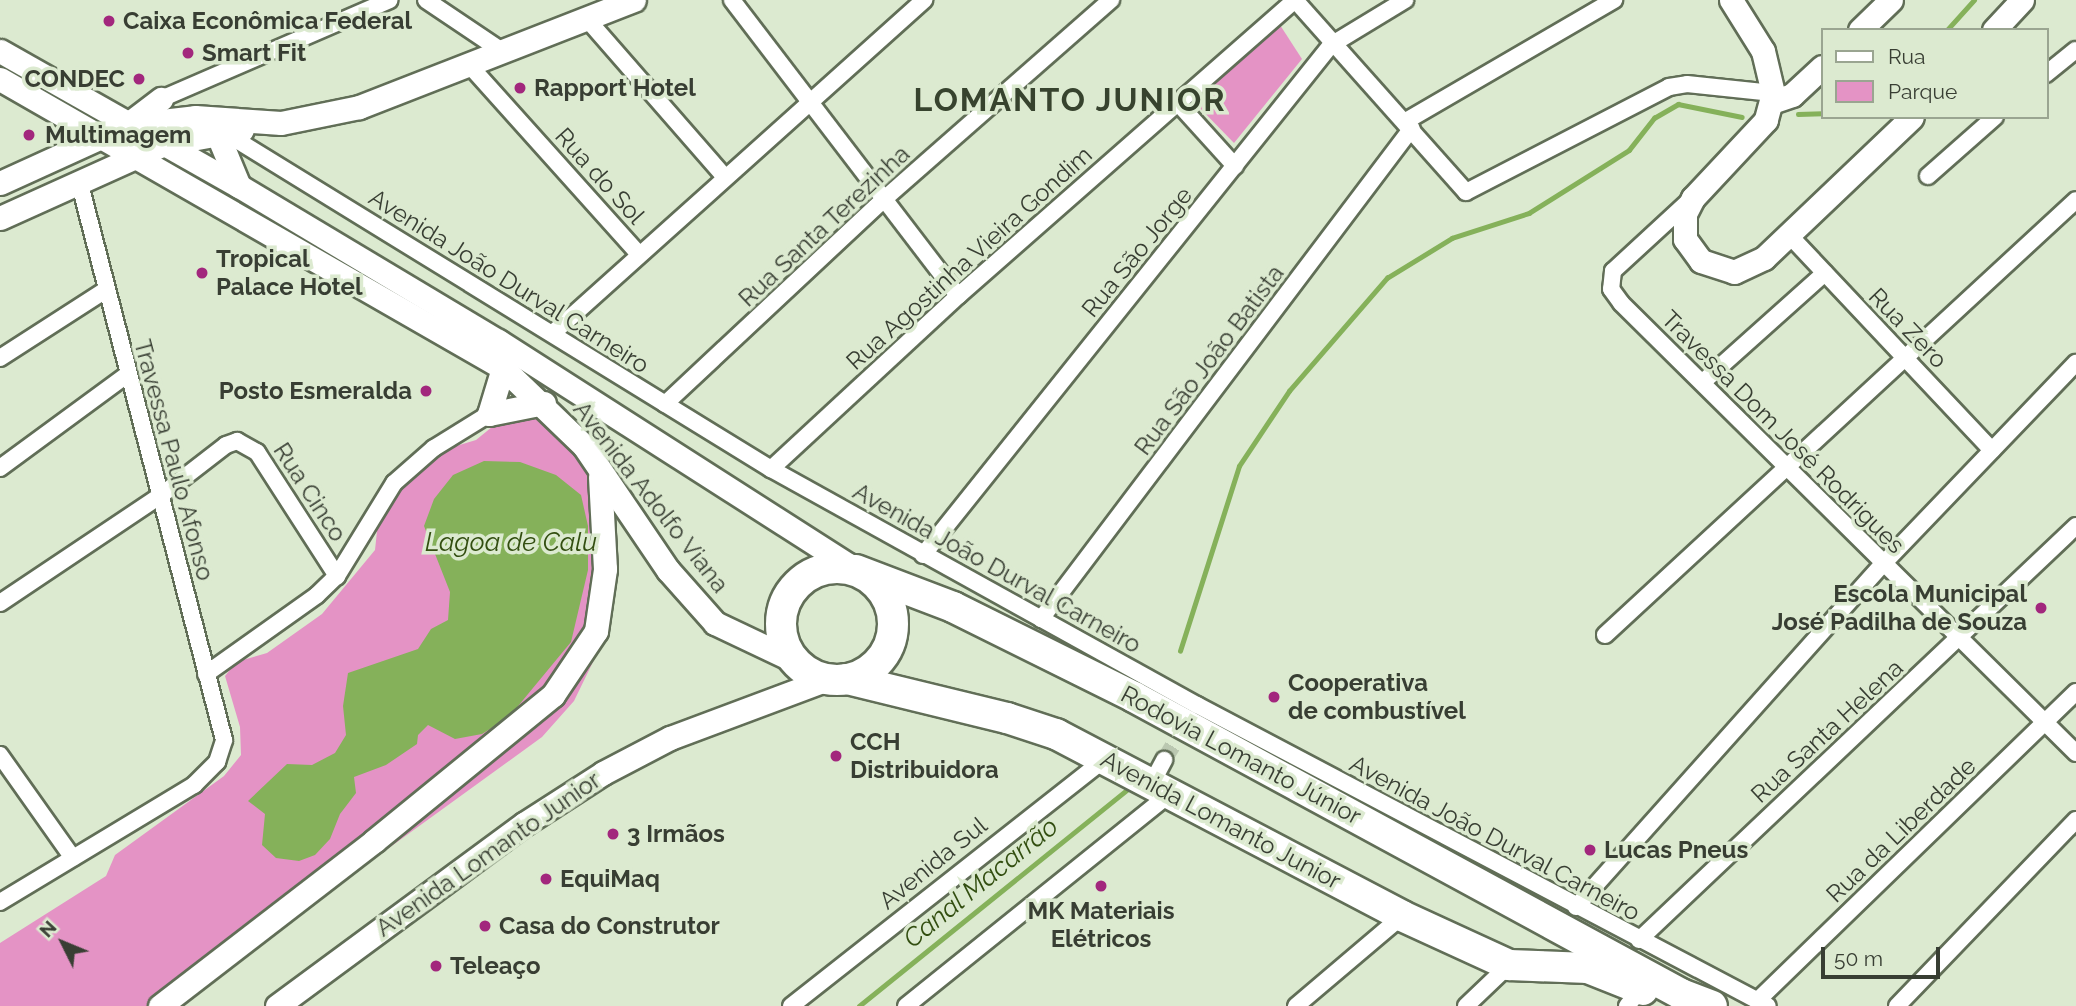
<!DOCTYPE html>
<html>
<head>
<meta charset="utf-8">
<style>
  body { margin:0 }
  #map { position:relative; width:2076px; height:1006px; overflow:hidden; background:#dcead0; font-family:Raleway,sans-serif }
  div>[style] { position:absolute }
  .green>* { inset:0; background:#e493c5 }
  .water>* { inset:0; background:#85b15a }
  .stream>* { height:4.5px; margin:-2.25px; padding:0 2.25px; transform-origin:2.25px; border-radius:2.25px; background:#85b15a }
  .street-tunnel>* { height:16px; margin-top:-8px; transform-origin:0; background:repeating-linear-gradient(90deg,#bbc8b1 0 16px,transparent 0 24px) }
  .roads { filter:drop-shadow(2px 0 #616e57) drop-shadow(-2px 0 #616e57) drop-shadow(0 2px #616e57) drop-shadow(0 -2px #616e57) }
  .street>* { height:16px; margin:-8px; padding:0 8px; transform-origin:8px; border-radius:8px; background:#fff }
  .secondary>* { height:23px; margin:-11.5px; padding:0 11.5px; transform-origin:11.5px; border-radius:11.5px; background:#fff }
  .highway>* { height:30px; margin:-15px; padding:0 15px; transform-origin:15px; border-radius:15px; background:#fff }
  .highway>.ring { margin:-15px; padding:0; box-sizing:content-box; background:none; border:30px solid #fff; border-radius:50% }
  .dots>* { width:19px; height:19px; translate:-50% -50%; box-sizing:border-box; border:4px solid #dcead0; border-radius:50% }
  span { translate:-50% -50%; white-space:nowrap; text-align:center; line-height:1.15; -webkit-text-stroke:7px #dcead0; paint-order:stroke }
  .poi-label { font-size:24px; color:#383e33; font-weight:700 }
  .left { translate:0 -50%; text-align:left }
  .right { translate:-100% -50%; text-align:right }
  .street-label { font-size:24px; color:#383e33 }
  .water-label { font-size:26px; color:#324e10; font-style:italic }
  .district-label { font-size:32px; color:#37432e; font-weight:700; letter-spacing:2px }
  .legend { position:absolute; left:1821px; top:28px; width:228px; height:91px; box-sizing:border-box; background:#dcead0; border:2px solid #9aa591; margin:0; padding:9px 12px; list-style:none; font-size:21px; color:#383e33 }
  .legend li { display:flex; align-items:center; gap:14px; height:35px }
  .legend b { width:35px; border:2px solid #9aa591 }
  .north { position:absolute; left:28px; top:908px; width:70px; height:70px; -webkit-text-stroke:5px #dcead0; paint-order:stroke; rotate:313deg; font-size:19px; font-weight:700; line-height:28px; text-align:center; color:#383e33 }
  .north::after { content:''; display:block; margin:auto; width:24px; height:32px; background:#383e33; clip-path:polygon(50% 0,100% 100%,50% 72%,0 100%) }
  .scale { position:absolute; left:1821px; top:947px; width:119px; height:32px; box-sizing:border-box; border:4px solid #383e33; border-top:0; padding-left:9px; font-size:21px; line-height:24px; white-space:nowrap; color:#383e33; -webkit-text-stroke:5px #dcead0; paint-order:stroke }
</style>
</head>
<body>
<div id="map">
  <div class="green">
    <div style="clip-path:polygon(1280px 25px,1302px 59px,1234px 143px,1194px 102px)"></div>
    <div style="clip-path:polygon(533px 410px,580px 455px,599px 495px,607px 633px,574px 701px,542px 737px,171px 1006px,0 1006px,0 943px,106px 876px,115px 855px,224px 776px,241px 755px,240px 727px,225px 676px,236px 662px,267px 653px,322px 614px,375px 550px,378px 522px,399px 484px,443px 450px,476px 440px,508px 414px)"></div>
  </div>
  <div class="water">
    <div style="clip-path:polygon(484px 461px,520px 462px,556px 475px,581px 495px,588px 526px,588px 570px,571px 642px,509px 717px,482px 734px,455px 739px,428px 725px,418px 735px,417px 744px,386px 765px,354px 777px,356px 793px,340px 814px,330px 839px,315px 855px,299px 861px,276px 858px,262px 845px,265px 814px,248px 801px,287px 764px,312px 765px,335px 753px,346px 735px,343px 706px,348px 673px,418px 649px,431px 629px,448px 620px,450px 592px,424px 526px,434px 499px,453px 475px)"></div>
  </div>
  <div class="stream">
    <div style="left:1947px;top:30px;width:40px;rotate:-48deg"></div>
    <div style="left:1798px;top:114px;width:24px;rotate:-2deg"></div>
    <div style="left:1180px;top:651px;width:194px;rotate:-72.3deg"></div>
    <div style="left:1239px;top:466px;width:90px;rotate:-56.3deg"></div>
    <div style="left:1289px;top:391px;width:150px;rotate:-49.1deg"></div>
    <div style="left:1387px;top:278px;width:76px;rotate:-31.6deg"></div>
    <div style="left:1452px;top:238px;width:81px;rotate:-18deg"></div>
    <div style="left:1529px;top:213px;width:118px;rotate:-32.2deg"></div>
    <div style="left:1629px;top:150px;width:41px;rotate:-52deg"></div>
    <div style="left:1654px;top:118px;width:28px;rotate:-30deg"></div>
    <div style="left:1678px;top:104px;width:65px;rotate:11.5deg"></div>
    <div style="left:859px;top:1006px;width:344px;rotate:-38.9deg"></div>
  </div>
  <div class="street-tunnel">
    <div style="left:1164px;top:760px;width:46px;rotate:-58.4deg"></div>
  </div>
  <div class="roads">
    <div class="street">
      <div style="left:426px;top:0;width:95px;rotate:33.9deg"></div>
      <div style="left:732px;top:0;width:372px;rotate:52.6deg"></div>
      <div style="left:1295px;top:0;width:257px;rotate:48.3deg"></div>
      <div style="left:1466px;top:192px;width:229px;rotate:-27.3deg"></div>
      <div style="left:1669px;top:87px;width:18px;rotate:-9deg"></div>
      <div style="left:1687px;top:84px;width:86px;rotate:6deg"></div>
      <div style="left:587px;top:19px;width:210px;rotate:48.9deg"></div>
      <div style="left:471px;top:67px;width:251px;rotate:48.1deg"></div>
      <div style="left:2046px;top:74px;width:38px;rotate:-39deg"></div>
      <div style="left:161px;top:99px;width:249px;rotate:-23.4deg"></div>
      <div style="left:1178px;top:103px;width:85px;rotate:47.9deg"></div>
      <div style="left:1406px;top:121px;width:241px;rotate:-30.2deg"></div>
      <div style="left:222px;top:131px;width:645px;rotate:31.62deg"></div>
      <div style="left:771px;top:469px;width:487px;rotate:29deg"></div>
      <div style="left:1197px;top:705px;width:645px;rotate:27.8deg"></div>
      <div style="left:1928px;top:176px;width:89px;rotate:-41.4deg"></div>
      <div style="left:1688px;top:202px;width:102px;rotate:137.4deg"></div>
      <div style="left:1613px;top:271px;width:18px;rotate:96deg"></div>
      <div style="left:1611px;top:289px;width:17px;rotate:54deg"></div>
      <div style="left:1621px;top:303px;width:640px;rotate:44.68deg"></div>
      <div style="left:1791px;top:237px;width:293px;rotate:46.7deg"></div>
      <div style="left:553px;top:333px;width:499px;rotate:-41.9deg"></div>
      <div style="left:0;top:358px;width:127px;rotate:-32.8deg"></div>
      <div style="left:1704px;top:381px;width:162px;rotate:-41.8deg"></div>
      <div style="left:665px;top:404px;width:297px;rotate:-43.1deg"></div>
      <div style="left:882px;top:201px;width:305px;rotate:-41.3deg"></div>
      <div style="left:0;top:468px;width:159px;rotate:-36.3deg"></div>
      <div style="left:771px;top:469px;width:255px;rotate:-42.8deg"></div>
      <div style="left:958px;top:296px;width:449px;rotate:-41.3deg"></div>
      <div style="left:923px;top:555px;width:653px;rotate:-51.34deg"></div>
      <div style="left:1331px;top:45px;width:87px;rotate:-31.3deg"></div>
      <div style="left:0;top:603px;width:192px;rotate:-33.8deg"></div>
      <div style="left:160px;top:496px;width:83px;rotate:-37.7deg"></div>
      <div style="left:226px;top:445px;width:12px;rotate:-20deg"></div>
      <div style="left:237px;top:441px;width:23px;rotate:29deg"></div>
      <div style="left:257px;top:452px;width:148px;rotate:57.2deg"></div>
      <div style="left:1041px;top:619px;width:615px;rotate:-52.93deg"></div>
      <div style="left:1605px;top:635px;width:641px;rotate:-42.72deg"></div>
      <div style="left:206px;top:674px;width:136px;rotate:-35.4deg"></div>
      <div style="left:317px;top:595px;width:28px;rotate:-44deg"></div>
      <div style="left:337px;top:576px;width:109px;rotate:-58.5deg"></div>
      <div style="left:394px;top:483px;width:53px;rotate:-41.2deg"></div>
      <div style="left:434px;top:448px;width:65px;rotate:-31.7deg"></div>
      <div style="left:0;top:755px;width:126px;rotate:54.7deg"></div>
      <div style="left:1153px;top:781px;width:24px;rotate:-62deg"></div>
      <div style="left:0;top:902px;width:227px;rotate:-31.1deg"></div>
      <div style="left:194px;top:785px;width:33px;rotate:-45deg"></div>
      <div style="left:217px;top:762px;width:23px;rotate:-72deg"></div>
      <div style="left:224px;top:740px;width:577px;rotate:-104.54deg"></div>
      <div style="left:1576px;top:907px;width:460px;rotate:-48.2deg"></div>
      <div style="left:1883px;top:564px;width:279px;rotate:-46.2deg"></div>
      <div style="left:1639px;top:940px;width:602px;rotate:-43.45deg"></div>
      <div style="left:1757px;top:1001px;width:444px;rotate:-44.1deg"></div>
      <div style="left:791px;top:1006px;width:401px;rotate:-38.2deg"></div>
      <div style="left:906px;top:1006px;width:341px;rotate:-38.8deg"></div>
      <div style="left:1296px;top:1006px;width:139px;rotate:-40.3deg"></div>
      <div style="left:1466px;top:1006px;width:59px;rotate:-43.6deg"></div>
      <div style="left:1627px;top:1006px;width:22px;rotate:-51deg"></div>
      <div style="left:1897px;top:1006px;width:258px;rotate:-46.1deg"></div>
    </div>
    <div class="secondary">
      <div style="left:1731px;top:0;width:60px;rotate:57.9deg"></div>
      <div style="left:1763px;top:51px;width:43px;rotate:76.6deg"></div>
      <div style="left:1773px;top:93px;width:28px;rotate:105deg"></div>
      <div style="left:1766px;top:120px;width:107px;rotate:133.1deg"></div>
      <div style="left:1693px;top:198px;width:18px;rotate:117deg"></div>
      <div style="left:1685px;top:214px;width:25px;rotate:90deg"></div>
      <div style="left:1685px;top:239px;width:27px;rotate:54deg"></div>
      <div style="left:1701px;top:261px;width:35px;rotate:18deg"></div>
      <div style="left:1734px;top:272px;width:33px;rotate:-25deg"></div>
      <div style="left:1764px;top:258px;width:204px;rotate:-43.6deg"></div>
      <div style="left:1860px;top:30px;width:43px;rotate:-44.1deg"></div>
      <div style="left:1994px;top:30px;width:41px;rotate:-47deg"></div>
      <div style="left:0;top:51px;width:274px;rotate:29.5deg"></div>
      <div style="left:239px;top:186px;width:302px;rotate:30.9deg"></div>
      <div style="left:498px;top:341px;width:425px;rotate:32.6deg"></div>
      <div style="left:0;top:79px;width:580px;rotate:29.88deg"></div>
      <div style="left:503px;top:368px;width:112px;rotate:43.9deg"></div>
      <div style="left:584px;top:446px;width:150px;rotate:55.9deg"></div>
      <div style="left:668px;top:570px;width:71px;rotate:48.4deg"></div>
      <div style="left:715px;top:623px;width:89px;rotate:25.4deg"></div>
      <div style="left:1772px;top:102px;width:21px;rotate:-19deg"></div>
      <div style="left:1792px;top:95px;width:41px;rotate:-43deg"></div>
      <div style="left:127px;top:125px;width:43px;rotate:-37.4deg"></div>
      <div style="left:217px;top:133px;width:57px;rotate:67.5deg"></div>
      <div style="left:0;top:183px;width:140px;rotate:-24.5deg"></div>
      <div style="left:127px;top:125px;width:68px;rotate:-6.7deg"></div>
      <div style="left:195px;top:117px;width:86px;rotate:4deg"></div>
      <div style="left:281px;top:123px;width:80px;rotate:-11.6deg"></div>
      <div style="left:359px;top:107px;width:295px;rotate:-21.3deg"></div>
      <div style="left:0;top:218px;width:180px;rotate:-24.3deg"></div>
      <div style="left:164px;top:144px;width:79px;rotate:-10.2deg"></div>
      <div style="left:489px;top:414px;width:56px;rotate:-11.3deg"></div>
      <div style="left:489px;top:414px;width:48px;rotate:-73.1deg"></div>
      <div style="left:160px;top:1006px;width:270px;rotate:-37.6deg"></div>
      <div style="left:374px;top:841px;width:231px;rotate:-39.2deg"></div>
      <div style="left:553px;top:695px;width:77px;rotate:-56.1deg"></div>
      <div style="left:596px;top:631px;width:63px;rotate:-81.7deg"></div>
      <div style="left:605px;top:569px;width:92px;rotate:-93.1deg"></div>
      <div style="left:277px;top:1006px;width:307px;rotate:-36.4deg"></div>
      <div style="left:524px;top:824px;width:94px;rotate:-32.8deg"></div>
      <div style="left:603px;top:773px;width:76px;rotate:-27.6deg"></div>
      <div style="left:670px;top:738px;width:169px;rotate:-20.5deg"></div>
    </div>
    <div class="highway">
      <div class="ring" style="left:781px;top:568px;width:82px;height:82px"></div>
      <div style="left:856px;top:570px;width:104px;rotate:20.9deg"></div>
      <div style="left:953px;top:607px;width:202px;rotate:26.4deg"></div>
      <div style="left:1134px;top:697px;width:622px;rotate:28.5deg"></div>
      <div style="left:1681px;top:994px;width:33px;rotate:21deg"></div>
      <div style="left:847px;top:679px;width:165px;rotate:13.7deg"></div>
      <div style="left:1007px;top:718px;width:52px;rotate:18.1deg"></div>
      <div style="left:1056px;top:734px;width:391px;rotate:27.7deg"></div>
      <div style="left:1402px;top:916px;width:118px;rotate:24.6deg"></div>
      <div style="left:1509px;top:965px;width:79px;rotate:2.2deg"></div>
      <div style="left:1588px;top:968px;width:59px;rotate:21.8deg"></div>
    </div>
  </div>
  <div class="dots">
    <div style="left:109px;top:21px;background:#a2277d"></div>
    <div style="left:188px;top:53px;background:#a2277d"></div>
    <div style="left:139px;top:79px;background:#a2277d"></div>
    <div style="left:520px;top:88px;background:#a2277d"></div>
    <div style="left:29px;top:135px;background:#a2277d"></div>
    <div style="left:202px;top:273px;background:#a2277d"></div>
    <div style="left:426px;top:391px;background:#a2277d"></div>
    <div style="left:2041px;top:608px;background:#a2277d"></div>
    <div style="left:1274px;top:697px;background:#a2277d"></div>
    <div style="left:836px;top:756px;background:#a2277d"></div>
    <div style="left:613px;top:834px;background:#a2277d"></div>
    <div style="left:1590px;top:850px;background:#a2277d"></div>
    <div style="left:546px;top:879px;background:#a2277d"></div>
    <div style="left:1101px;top:886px;background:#a2277d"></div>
    <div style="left:485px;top:926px;background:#a2277d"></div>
    <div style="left:436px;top:966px;background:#a2277d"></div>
  </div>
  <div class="poi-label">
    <span class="left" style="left:123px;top:21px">Caixa Econômica Federal</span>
    <span class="left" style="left:202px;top:53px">Smart Fit</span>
    <span class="right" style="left:125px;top:79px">CONDEC</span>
    <span class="left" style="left:534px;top:88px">Rapport Hotel</span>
    <span class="left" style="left:45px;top:135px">Multimagem</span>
    <span class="left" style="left:216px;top:273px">Tropical<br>Palace Hotel</span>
    <span class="right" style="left:412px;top:391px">Posto Esmeralda</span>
    <span class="right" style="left:2027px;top:608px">Escola Municipal<br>José Padilha de Souza</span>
    <span class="left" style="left:1288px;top:697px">Cooperativa<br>de combustível</span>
    <span class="left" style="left:850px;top:756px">CCH<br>Distribuidora</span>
    <span class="left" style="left:627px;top:834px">3 Irmãos</span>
    <span class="left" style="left:1604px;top:850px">Lucas Pneus</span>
    <span class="left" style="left:560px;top:879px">EquiMaq</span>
    <span style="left:1101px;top:925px">MK Materiais<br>Elétricos</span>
    <span class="left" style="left:499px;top:926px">Casa do Construtor</span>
    <span class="left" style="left:450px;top:966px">Teleaço</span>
  </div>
  <div class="street-label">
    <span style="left:600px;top:176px;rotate:48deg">Rua do Sol</span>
    <span style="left:824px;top:226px;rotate:-43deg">Rua Santa Terezinha</span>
    <span style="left:1137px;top:252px;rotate:-51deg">Rua São Jorge</span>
    <span style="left:969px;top:258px;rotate:-42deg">Rua Agostinha Vieira Gondim</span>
    <span style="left:509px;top:281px;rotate:32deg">Avenida João Durval Carneiro</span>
    <span style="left:1908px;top:328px;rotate:46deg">Rua Zero</span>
    <span style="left:1209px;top:360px;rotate:-53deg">Rua São João Batista</span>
    <span style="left:1783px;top:432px;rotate:45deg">Travessa Dom José Rodrigues</span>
    <span style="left:174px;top:460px;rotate:75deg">Travessa Paulo Afonso</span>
    <span style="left:310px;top:492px;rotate:57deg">Rua Cinco</span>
    <span style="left:651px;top:497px;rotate:52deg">Avenida Adolfo Viana</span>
    <span style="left:997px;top:568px;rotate:29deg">Avenida João Durval Carneiro</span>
    <span style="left:1827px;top:731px;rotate:-43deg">Rua Santa Helena</span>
    <span style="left:1241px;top:755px;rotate:28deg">Rodovia Lomanto Júnior</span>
    <span style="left:1221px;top:820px;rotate:28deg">Avenida Lomanto Junior</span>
    <span style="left:1901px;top:830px;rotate:-44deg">Rua da Liberdade</span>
    <span style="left:1495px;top:838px;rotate:28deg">Avenida João Durval Carneiro</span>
    <span style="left:488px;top:854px;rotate:-35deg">Avenida Lomanto Junior</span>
    <span style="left:933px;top:863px;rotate:-39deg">Avenida Sul</span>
  </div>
  <div class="water-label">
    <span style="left:511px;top:543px">Lagoa de Calu</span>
    <span style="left:981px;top:883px;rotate:-39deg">Canal Macarrão</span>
  </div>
  <div class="district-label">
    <span style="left:1070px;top:100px">LOMANTO JUNIOR</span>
  </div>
  <ul class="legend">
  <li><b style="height:9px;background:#fff"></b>Rua</li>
  <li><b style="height:19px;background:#e493c5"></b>Parque</li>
  </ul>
  <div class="north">N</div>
  <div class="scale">50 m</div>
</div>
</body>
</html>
